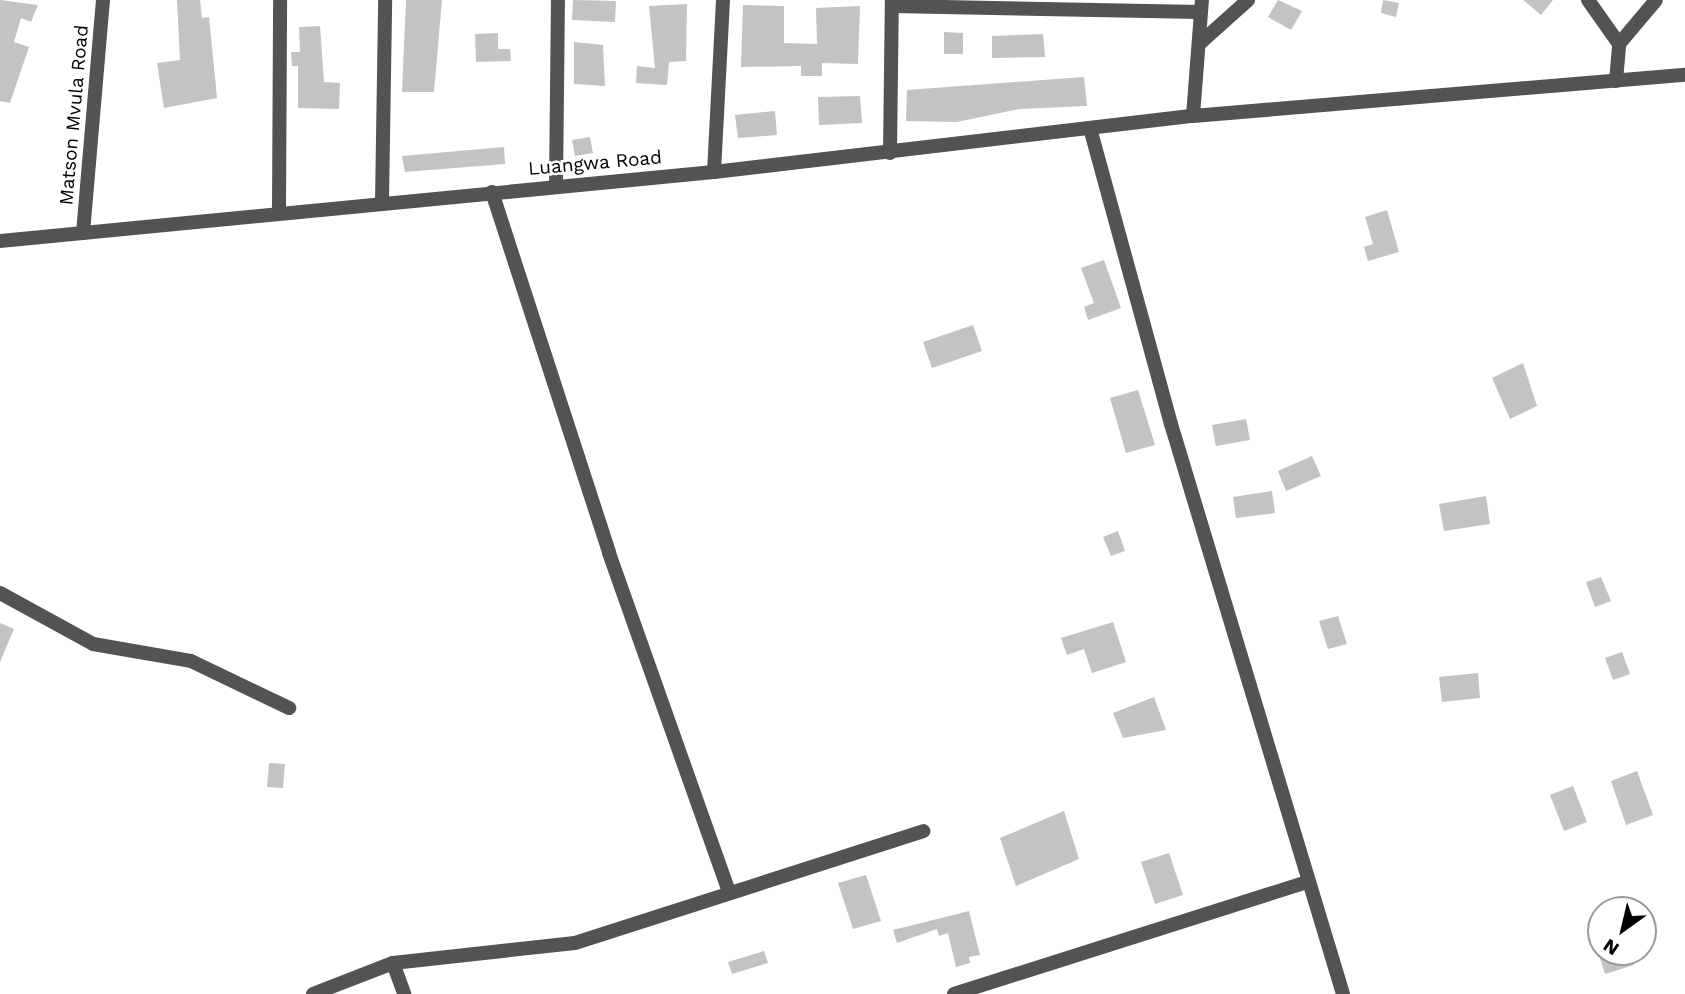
<!DOCTYPE html>
<html>
<head>
<meta charset="utf-8">
<style>
  body { margin:0 }
  #map { position:relative; width:1685px; height:994px; overflow:hidden; background:#fff; font-family:"Work Sans",sans-serif }
  div>[style] { position:absolute }
  .building>* { inset:0; background:#c3c3c3 }
  .minor>* { height:14px; margin:-7px; padding:0 7px; transform-origin:7px; border-radius:7px; background:#535353 }
  .tertiary>* { height:14px; margin:-7px; padding:0 7px; transform-origin:7px; border-radius:7px; background:#535353 }
  span { translate:-50% -50%; white-space:nowrap; text-align:center; line-height:1.15; -webkit-text-stroke:5px #fff; paint-order:stroke }
  .street-label { font-size:19px; color:#000 }
  .north { position:absolute; left:1587px; top:896px; width:70px; height:70px; box-sizing:border-box; background:#fff; border:2px solid #999; border-radius:50%; rotate:214deg; font-size:19px; font-weight:700; line-height:28px; text-align:center; color:#000 }
  .north::after { content:''; display:block; margin:auto; width:24px; height:32px; background:#000; clip-path:polygon(50% 0,100% 100%,50% 72%,0 100%) }
</style>
</head>
<body>
<div id="map">
  <div class="building">
    <div style="clip-path:polygon(0 0,38px 5px,31px 22px,21px 18px,14px 42px,29px 47px,10px 103px,0 101px)"></div>
    <div style="clip-path:polygon(177px 0,200px 0,202px 18px,209px 17px,217px 98px,164px 108px,157px 63px,180px 60px)"></div>
    <div style="clip-path:polygon(406px 0,442px 0,434px 92px,402px 92px)"></div>
    <div style="clip-path:polygon(573px 0,616px 1px,615px 22px,572px 20px)"></div>
    <div style="clip-path:polygon(1278px 0,1302px 11px,1291px 30px,1268px 17px)"></div>
    <div style="clip-path:polygon(1383px 0,1399px 3px,1396px 17px,1381px 13px)"></div>
    <div style="clip-path:polygon(1523px 0,1553px 0,1541px 15px)"></div>
    <div style="clip-path:polygon(687px 4px,686px 61px,669px 62px,667px 85px,636px 83px,637px 66px,655px 68px,649px 6px)"></div>
    <div style="clip-path:polygon(743px 5px,784px 6px,784px 43px,817px 44px,816px 8px,860px 6px,858px 64px,822px 63px,822px 76px,801px 76px,801px 66px,741px 67px)"></div>
    <div style="clip-path:polygon(320px 26px,324px 82px,340px 83px,339px 109px,298px 108px,298px 66px,292px 66px,291px 52px,300px 52px,299px 27px)"></div>
    <div style="clip-path:polygon(944px 32px,963px 33px,963px 54px,944px 54px)"></div>
    <div style="clip-path:polygon(498px 33px,498px 49px,510px 49px,511px 61px,476px 62px,475px 34px)"></div>
    <div style="clip-path:polygon(1043px 34px,1045px 57px,992px 58px,992px 36px)"></div>
    <div style="clip-path:polygon(574px 42px,603px 45px,605px 86px,574px 84px)"></div>
    <div style="clip-path:polygon(1084px 77px,1087px 106px,1019px 109px,957px 122px,906px 121px,907px 90px)"></div>
    <div style="clip-path:polygon(860px 96px,862px 123px,819px 125px,818px 97px)"></div>
    <div style="clip-path:polygon(775px 111px,777px 135px,738px 138px,735px 115px)"></div>
    <div style="clip-path:polygon(590px 137px,593px 153px,575px 156px,572px 140px)"></div>
    <div style="clip-path:polygon(504px 147px,505px 164px,405px 172px,402px 156px)"></div>
    <div style="clip-path:polygon(1387px 210px,1399px 252px,1368px 261px,1364px 247px,1373px 244px,1365px 217px)"></div>
    <div style="clip-path:polygon(1104px 260px,1121px 308px,1088px 320px,1084px 307px,1094px 303px,1081px 268px)"></div>
    <div style="clip-path:polygon(973px 325px,982px 351px,932px 368px,923px 342px)"></div>
    <div style="clip-path:polygon(1523px 363px,1537px 406px,1510px 419px,1492px 378px)"></div>
    <div style="clip-path:polygon(1138px 390px,1155px 445px,1126px 453px,1110px 398px)"></div>
    <div style="clip-path:polygon(1246px 419px,1250px 440px,1216px 446px,1212px 425px)"></div>
    <div style="clip-path:polygon(1312px 456px,1321px 476px,1286px 491px,1278px 471px)"></div>
    <div style="clip-path:polygon(1272px 491px,1275px 513px,1236px 518px,1233px 497px)"></div>
    <div style="clip-path:polygon(1486px 496px,1490px 524px,1444px 531px,1439px 504px)"></div>
    <div style="clip-path:polygon(1118px 531px,1125px 551px,1111px 556px,1103px 537px)"></div>
    <div style="clip-path:polygon(1601px 577px,1611px 601px,1595px 607px,1586px 582px)"></div>
    <div style="clip-path:polygon(1338px 616px,1347px 644px,1328px 649px,1319px 621px)"></div>
    <div style="clip-path:polygon(1113px 622px,1126px 662px,1092px 673px,1084px 649px,1067px 655px,1061px 638px)"></div>
    <div style="clip-path:polygon(0 623px,14px 629px,0 662px)"></div>
    <div style="clip-path:polygon(1622px 652px,1630px 674px,1613px 680px,1605px 658px)"></div>
    <div style="clip-path:polygon(1478px 673px,1480px 698px,1442px 702px,1439px 677px)"></div>
    <div style="clip-path:polygon(1154px 697px,1166px 730px,1123px 738px,1113px 713px)"></div>
    <div style="clip-path:polygon(269px 763px,285px 764px,283px 788px,267px 787px)"></div>
    <div style="clip-path:polygon(1637px 771px,1653px 815px,1626px 825px,1611px 781px)"></div>
    <div style="clip-path:polygon(1573px 786px,1587px 822px,1564px 831px,1550px 795px)"></div>
    <div style="clip-path:polygon(1064px 811px,1079px 859px,1016px 886px,1000px 838px)"></div>
    <div style="clip-path:polygon(1169px 853px,1183px 895px,1155px 904px,1141px 862px)"></div>
    <div style="clip-path:polygon(866px 875px,881px 921px,853px 929px,838px 883px)"></div>
    <div style="clip-path:polygon(969px 911px,980px 955px,969px 957px,970px 963px,956px 967px,948px 933px,939px 936px,937px 929px,897px 943px,893px 930px)"></div>
    <div style="clip-path:polygon(764px 951px,768px 963px,732px 974px,728px 962px)"></div>
    <div style="clip-path:polygon(1598px 952px,1630px 952px,1634px 965px,1605px 974px)"></div>
  </div>
  <div class="minor">
    <div style="left:1588px;top:0;width:54px;rotate:54.8deg"></div>
    <div style="left:892px;top:6px;width:308px;rotate:1.1deg"></div>
    <div style="left:1199px;top:44px;width:66px;rotate:-41.9deg"></div>
    <div style="left:1616px;top:81px;width:37px;rotate:-85deg"></div>
    <div style="left:1619px;top:44px;width:57px;rotate:-49.9deg"></div>
    <div style="left:1193px;top:116px;width:116px;rotate:-85.6deg"></div>
    <div style="left:1090px;top:128px;width:307px;rotate:74.7deg"></div>
    <div style="left:1171px;top:424px;width:595px;rotate:73.21deg"></div>
    <div style="left:890px;top:153px;width:153px;rotate:-89.3deg"></div>
    <div style="left:714px;top:172px;width:172px;rotate:-87deg"></div>
    <div style="left:556px;top:186px;width:186px;rotate:-89.4deg"></div>
    <div style="left:492px;top:192px;width:379px;rotate:72deg"></div>
    <div style="left:609px;top:553px;width:359px;rotate:70.5deg"></div>
    <div style="left:382px;top:202px;width:202px;rotate:-89.1deg"></div>
    <div style="left:279px;top:211px;width:211px;rotate:-89.7deg"></div>
    <div style="left:83px;top:233px;width:234px;rotate:-85.1deg"></div>
    <div style="left:0;top:593px;width:106px;rotate:28.7deg"></div>
    <div style="left:93px;top:644px;width:99px;rotate:9.8deg"></div>
    <div style="left:191px;top:661px;width:109px;rotate:25.6deg"></div>
    <div style="left:393px;top:963px;width:33px;rotate:70deg"></div>
    <div style="left:313px;top:994px;width:86px;rotate:-21.2deg"></div>
    <div style="left:393px;top:963px;width:183px;rotate:-6.3deg"></div>
    <div style="left:575px;top:943px;width:366px;rotate:-17.8deg"></div>
    <div style="left:954px;top:994px;width:370px;rotate:-17.6deg"></div>
  </div>
  <div class="tertiary">
    <div style="left:0;top:241px;width:717px;rotate:-5.52deg"></div>
    <div style="left:714px;top:172px;width:482px;rotate:-6.7deg"></div>
    <div style="left:1193px;top:116px;width:494px;rotate:-4.8deg"></div>
  </div>
  <div class="street-label">
    <span style="left:74px;top:115px;rotate:-85deg">Matson Mvula Road</span>
    <span style="left:595px;top:163px;rotate:-5deg">Luangwa Road</span>
  </div>
  <div class="north">N</div>
</div>
</body>
</html>
